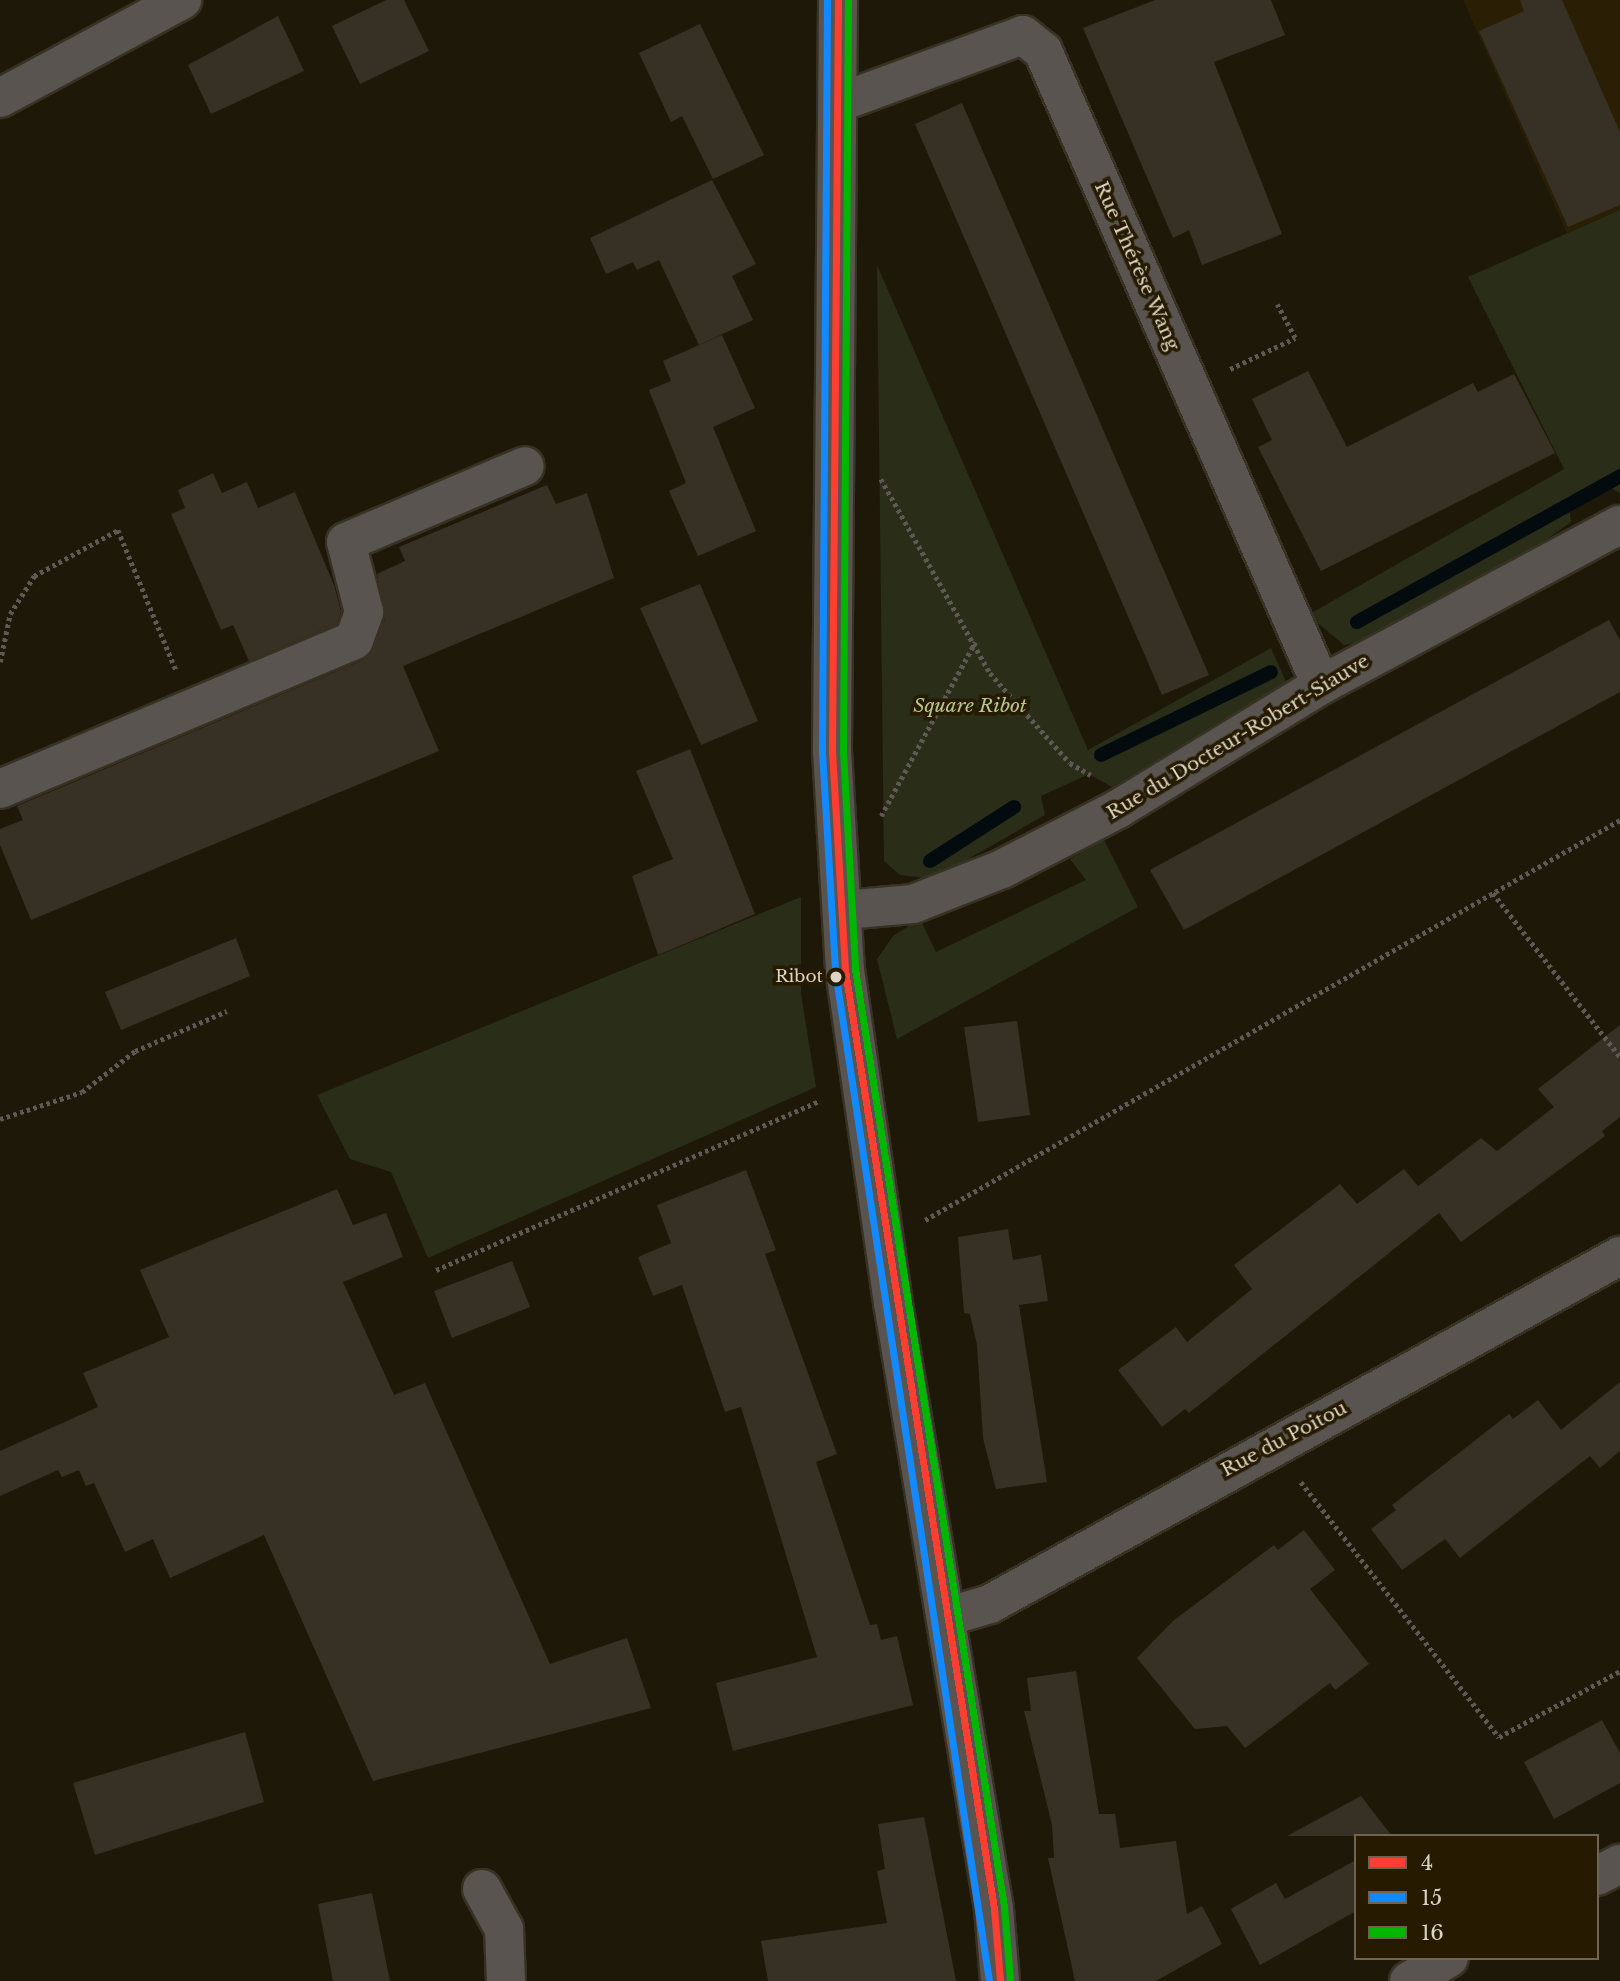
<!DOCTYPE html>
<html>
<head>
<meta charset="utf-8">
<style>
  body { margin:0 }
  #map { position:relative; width:1620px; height:1981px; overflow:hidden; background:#1e1808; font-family:"Libre Baskerville",serif }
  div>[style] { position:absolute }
  .built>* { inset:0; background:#2a1f05 }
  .green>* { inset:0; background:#2a2e18 }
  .stream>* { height:14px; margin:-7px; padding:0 7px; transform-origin:7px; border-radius:7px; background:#030b0f }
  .building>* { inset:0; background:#363124 }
  .path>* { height:4.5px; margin-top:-2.25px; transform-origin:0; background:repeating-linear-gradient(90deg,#5f5955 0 3.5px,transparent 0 7px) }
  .roads { filter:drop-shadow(2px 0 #373224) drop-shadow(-2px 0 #373224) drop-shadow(0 2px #373224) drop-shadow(0 -2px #373224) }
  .minor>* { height:38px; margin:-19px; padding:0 19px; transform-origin:19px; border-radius:19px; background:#59544f }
  .bus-1>* { height:7px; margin:-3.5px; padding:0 3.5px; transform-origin:3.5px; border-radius:3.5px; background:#ff3e32 }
  .bus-2>* { height:7px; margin:-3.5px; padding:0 3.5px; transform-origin:3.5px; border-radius:3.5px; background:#1389ff }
  .bus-3>* { height:7px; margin:-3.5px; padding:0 3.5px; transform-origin:3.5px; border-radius:3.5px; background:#00b700 }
  .dots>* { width:19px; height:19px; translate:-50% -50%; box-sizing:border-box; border:4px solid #261b00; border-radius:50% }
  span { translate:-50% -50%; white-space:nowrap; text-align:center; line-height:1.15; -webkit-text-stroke:7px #261b00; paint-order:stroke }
  .bus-label { font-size:17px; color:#dcd5c4 }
  .right { translate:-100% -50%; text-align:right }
  .street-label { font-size:19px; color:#dcd5c4 }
  .park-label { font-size:19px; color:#b8c78d; font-style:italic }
  .legend { position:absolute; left:1354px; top:1834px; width:245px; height:126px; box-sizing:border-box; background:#261b00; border:2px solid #6f654e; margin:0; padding:9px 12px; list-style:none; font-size:21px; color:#dcd5c4 }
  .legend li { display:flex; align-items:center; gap:14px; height:35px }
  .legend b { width:35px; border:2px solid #6f654e }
</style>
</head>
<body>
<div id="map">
  <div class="built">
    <div style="clip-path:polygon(1463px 0,1620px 0,1620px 210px,1567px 233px)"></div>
  </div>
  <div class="green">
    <div style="clip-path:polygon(1620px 210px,1620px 493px,1609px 487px,1569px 507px,1571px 522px,1489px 580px,1385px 639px,1344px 645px,1308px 615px,1564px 469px,1468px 277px)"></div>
    <div style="clip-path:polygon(877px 265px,1088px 750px,1271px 648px,1286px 682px,1112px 787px,1089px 774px,1041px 796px,1045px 815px,933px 879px,900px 875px,884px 861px)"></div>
    <div style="clip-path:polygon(1104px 840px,1138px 907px,897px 1039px,877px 959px,893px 936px,920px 919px,936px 952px,1086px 880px,1070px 859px)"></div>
    <div style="clip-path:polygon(801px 897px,801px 994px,816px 1087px,428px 1258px,391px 1172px,350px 1159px,317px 1095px)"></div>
  </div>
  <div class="stream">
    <div style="left:1357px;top:622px;width:301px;rotate:-29deg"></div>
    <div style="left:1101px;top:755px;width:189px;rotate:-26deg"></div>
    <div style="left:930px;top:861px;width:100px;rotate:-32.7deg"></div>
  </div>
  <div class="building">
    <div style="clip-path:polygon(386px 0,404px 0,429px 51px,360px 84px,332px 26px)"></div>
    <div style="clip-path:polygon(1155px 0,1271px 0,1285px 35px,1214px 62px,1282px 234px,1202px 265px,1189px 230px,1173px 238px,1083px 28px)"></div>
    <div style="clip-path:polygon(1520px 0,1562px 0,1620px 132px,1620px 205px,1568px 227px,1479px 31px,1524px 11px)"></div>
    <div style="clip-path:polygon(278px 16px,304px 71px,211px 114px,188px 65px)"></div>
    <div style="clip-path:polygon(700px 24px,764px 155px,713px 179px,682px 116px,671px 122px,639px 53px)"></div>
    <div style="clip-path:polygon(962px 103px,1209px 675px,1162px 695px,915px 124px)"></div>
    <div style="clip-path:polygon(712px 180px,756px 264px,732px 276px,753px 320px,699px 345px,659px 260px,637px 270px,633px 262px,606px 274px,590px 238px)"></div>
    <div style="clip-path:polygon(722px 335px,755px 408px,713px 427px,756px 531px,698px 556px,669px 491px,686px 483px,649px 390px,671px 381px,663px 361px)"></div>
    <div style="clip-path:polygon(1308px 371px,1347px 447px,1473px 383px,1478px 392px,1514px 374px,1555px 453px,1321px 571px,1258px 447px,1272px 440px,1252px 399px)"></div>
    <div style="clip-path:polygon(213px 473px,222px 493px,247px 482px,258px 508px,295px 492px,334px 585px,341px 611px,337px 624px,249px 661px,233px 625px,221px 630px,171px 514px,185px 508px,178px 490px)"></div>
    <div style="clip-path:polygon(547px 485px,556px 504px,587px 493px,614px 578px,403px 666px,439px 751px,31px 920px,0 845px,0 829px,23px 820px,17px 806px,363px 660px,385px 619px,377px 574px,405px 561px,399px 547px)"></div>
    <div style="clip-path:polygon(700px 584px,758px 721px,701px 745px,640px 608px)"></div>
    <div style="clip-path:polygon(1609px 620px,1620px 640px,1620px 692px,1184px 930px,1150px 870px)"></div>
    <div style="clip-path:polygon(690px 749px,755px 914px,658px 955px,632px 876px,673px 859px,636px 771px)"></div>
    <div style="clip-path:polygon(236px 938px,250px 976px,121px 1030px,105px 992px)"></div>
    <div style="clip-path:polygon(1017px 1021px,1030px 1115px,978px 1122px,964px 1027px)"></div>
    <div style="clip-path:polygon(1620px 1025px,1620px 1117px,1602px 1131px,1605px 1136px,1461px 1242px,1439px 1213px,1189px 1413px,1185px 1409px,1162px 1427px,1118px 1370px,1176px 1327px,1187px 1342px,1252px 1289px,1234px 1265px,1340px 1184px,1357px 1204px,1404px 1169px,1418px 1186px,1481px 1138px,1497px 1151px,1554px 1107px,1538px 1089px)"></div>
    <div style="clip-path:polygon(746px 1170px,776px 1250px,765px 1254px,837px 1454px,816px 1462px,870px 1625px,877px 1624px,881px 1640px,897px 1636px,913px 1705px,733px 1751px,716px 1683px,817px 1657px,741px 1407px,725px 1412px,682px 1285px,653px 1296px,638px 1257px,671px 1243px,657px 1205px)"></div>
    <div style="clip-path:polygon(337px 1189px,353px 1225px,386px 1213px,403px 1257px,343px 1282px,394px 1395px,425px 1383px,550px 1664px,627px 1638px,651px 1708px,373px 1781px,264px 1535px,170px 1578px,153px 1539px,125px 1552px,94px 1483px,86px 1486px,79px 1470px,62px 1477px,58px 1470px,0 1496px,0 1451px,98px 1407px,83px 1373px,169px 1337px,140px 1270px)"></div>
    <div style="clip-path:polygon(1008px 1229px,1013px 1260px,1041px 1255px,1048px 1301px,1019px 1305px,1047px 1482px,996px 1489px,983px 1438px,977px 1345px,970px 1314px,964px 1313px,958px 1237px)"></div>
    <div style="clip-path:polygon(512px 1261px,530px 1307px,452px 1338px,434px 1291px)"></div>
    <div style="clip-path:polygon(1620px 1382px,1620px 1451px,1600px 1468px,1590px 1456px,1460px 1558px,1445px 1539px,1402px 1570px,1371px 1529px,1396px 1510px,1392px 1505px,1509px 1414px,1513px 1419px,1538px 1400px,1561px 1430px)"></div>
    <div style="clip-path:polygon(1304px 1530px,1335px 1570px,1310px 1589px,1369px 1664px,1335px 1690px,1330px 1683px,1245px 1748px,1227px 1726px,1195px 1729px,1137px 1658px,1173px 1621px,1274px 1545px,1278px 1550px)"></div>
    <div style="clip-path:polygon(1076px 1671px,1099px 1814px,1115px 1814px,1120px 1848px,1176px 1841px,1187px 1914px,1202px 1906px,1222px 1944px,1156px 1981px,1075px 1981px,1048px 1858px,1054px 1858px,1052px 1825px,1024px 1711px,1031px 1711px,1027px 1678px)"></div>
    <div style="clip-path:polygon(1602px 1720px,1620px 1753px,1620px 1783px,1554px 1819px,1524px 1762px)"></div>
    <div style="clip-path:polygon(245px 1732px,264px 1802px,95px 1855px,73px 1783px)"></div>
    <div style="clip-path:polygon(1361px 1796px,1392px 1836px,1287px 1836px)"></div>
    <div style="clip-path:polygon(924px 1817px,956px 1981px,768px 1981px,761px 1941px,887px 1923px,877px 1871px,885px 1869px,878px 1824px)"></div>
    <div style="clip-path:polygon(1356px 1860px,1356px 1911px,1260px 1965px,1231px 1909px,1276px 1883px,1285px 1899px)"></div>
    <div style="clip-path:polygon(372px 1893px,390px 1981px,333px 1981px,318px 1904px)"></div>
  </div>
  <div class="path">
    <div style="left:1230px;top:369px;width:72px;rotate:-25.5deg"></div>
    <div style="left:1295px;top:338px;width:38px;rotate:-118deg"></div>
    <div style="left:881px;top:479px;width:223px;rotate:60.7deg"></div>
    <div style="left:990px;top:673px;width:120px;rotate:48.4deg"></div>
    <div style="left:1070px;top:763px;width:24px;rotate:30deg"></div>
    <div style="left:0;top:662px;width:49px;rotate:-78.2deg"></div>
    <div style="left:10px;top:614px;width:45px;rotate:-57.7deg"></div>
    <div style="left:34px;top:576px;width:96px;rotate:-28.7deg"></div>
    <div style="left:118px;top:530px;width:152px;rotate:67.5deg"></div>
    <div style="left:881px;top:816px;width:198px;rotate:-61.6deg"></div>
    <div style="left:1493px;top:893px;width:207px;rotate:52.2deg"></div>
    <div style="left:0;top:1119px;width:86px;rotate:-18.2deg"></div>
    <div style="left:82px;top:1092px;width:67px;rotate:-37.7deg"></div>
    <div style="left:135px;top:1051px;width:100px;rotate:-23.5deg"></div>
    <div style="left:925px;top:1220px;width:802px;rotate:-29.92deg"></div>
    <div style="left:436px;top:1270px;width:420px;rotate:-23.8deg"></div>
    <div style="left:1301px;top:1482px;width:323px;rotate:52.2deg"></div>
    <div style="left:1499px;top:1737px;width:138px;rotate:-28.6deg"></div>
  </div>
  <div class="roads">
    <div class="minor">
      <div style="left:838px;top:0;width:751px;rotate:90.46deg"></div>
      <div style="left:832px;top:751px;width:219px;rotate:86.6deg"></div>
      <div style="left:845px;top:970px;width:336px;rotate:81.8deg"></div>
      <div style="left:893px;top:1303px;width:614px;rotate:80.54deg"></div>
      <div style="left:994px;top:1909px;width:72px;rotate:85.2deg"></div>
      <div style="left:0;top:98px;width:207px;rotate:-28.3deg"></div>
      <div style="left:838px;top:103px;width:197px;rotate:-20.2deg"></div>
      <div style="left:1023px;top:35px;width:26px;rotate:39deg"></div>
      <div style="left:1043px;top:51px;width:692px;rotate:66.32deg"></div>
      <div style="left:0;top:789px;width:384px;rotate:-22.8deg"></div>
      <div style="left:354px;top:640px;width:30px;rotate:-70deg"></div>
      <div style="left:364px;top:612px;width:72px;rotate:-104.4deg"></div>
      <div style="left:346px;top:542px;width:194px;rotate:-23deg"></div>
      <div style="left:844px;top:910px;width:69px;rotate:-5deg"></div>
      <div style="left:913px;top:904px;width:96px;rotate:-21.5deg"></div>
      <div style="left:1002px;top:869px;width:131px;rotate:-27.3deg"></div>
      <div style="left:1118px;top:809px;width:238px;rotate:-31.4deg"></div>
      <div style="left:1321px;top:685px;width:339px;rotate:-28.2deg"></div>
      <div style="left:946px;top:1617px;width:46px;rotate:-16.5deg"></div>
      <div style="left:990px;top:1604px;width:720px;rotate:-28.92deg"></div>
      <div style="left:1597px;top:1876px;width:26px;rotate:-28deg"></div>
      <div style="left:482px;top:1889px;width:46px;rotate:61.2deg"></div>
      <div style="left:504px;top:1929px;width:52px;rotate:87.8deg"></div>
      <div style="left:1409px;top:1981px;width:46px;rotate:-29.9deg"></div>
    </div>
  </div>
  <div class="bus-1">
    <div style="left:838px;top:0;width:751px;rotate:90.46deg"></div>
    <div style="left:832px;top:751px;width:219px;rotate:86.6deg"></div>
    <div style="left:845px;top:970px;width:951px;rotate:80.98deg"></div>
    <div style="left:994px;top:1909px;width:72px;rotate:85.2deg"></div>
  </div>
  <div class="bus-2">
    <div style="left:827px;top:0;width:751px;rotate:90.38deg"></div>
    <div style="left:822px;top:751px;width:220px;rotate:86.6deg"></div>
    <div style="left:835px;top:971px;width:1022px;rotate:81.33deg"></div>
  </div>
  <div class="bus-3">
    <div style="left:848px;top:0;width:751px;rotate:90.38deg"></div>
    <div style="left:843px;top:751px;width:218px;rotate:86.8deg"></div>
    <div style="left:855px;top:969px;width:950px;rotate:80.97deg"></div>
    <div style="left:1004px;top:1907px;width:73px;rotate:85.3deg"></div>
  </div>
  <div class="dots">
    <div style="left:836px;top:977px;background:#dcd5c4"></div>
  </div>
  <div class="bus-label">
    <span class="right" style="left:823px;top:977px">Ribot</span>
  </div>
  <div class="street-label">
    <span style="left:1137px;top:266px;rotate:66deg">Rue Thérèse Wang</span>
    <span style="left:1238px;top:737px;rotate:-31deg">Rue du Docteur-Robert-Siauve</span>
    <span style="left:1284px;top:1439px;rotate:-28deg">Rue du Poitou</span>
  </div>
  <div class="park-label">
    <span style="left:970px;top:706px">Square Ribot</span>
  </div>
  <ul class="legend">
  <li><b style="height:9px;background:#ff3e32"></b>4</li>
  <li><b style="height:9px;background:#1389ff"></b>15</li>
  <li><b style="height:9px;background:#00b700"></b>16</li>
  </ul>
</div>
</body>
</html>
